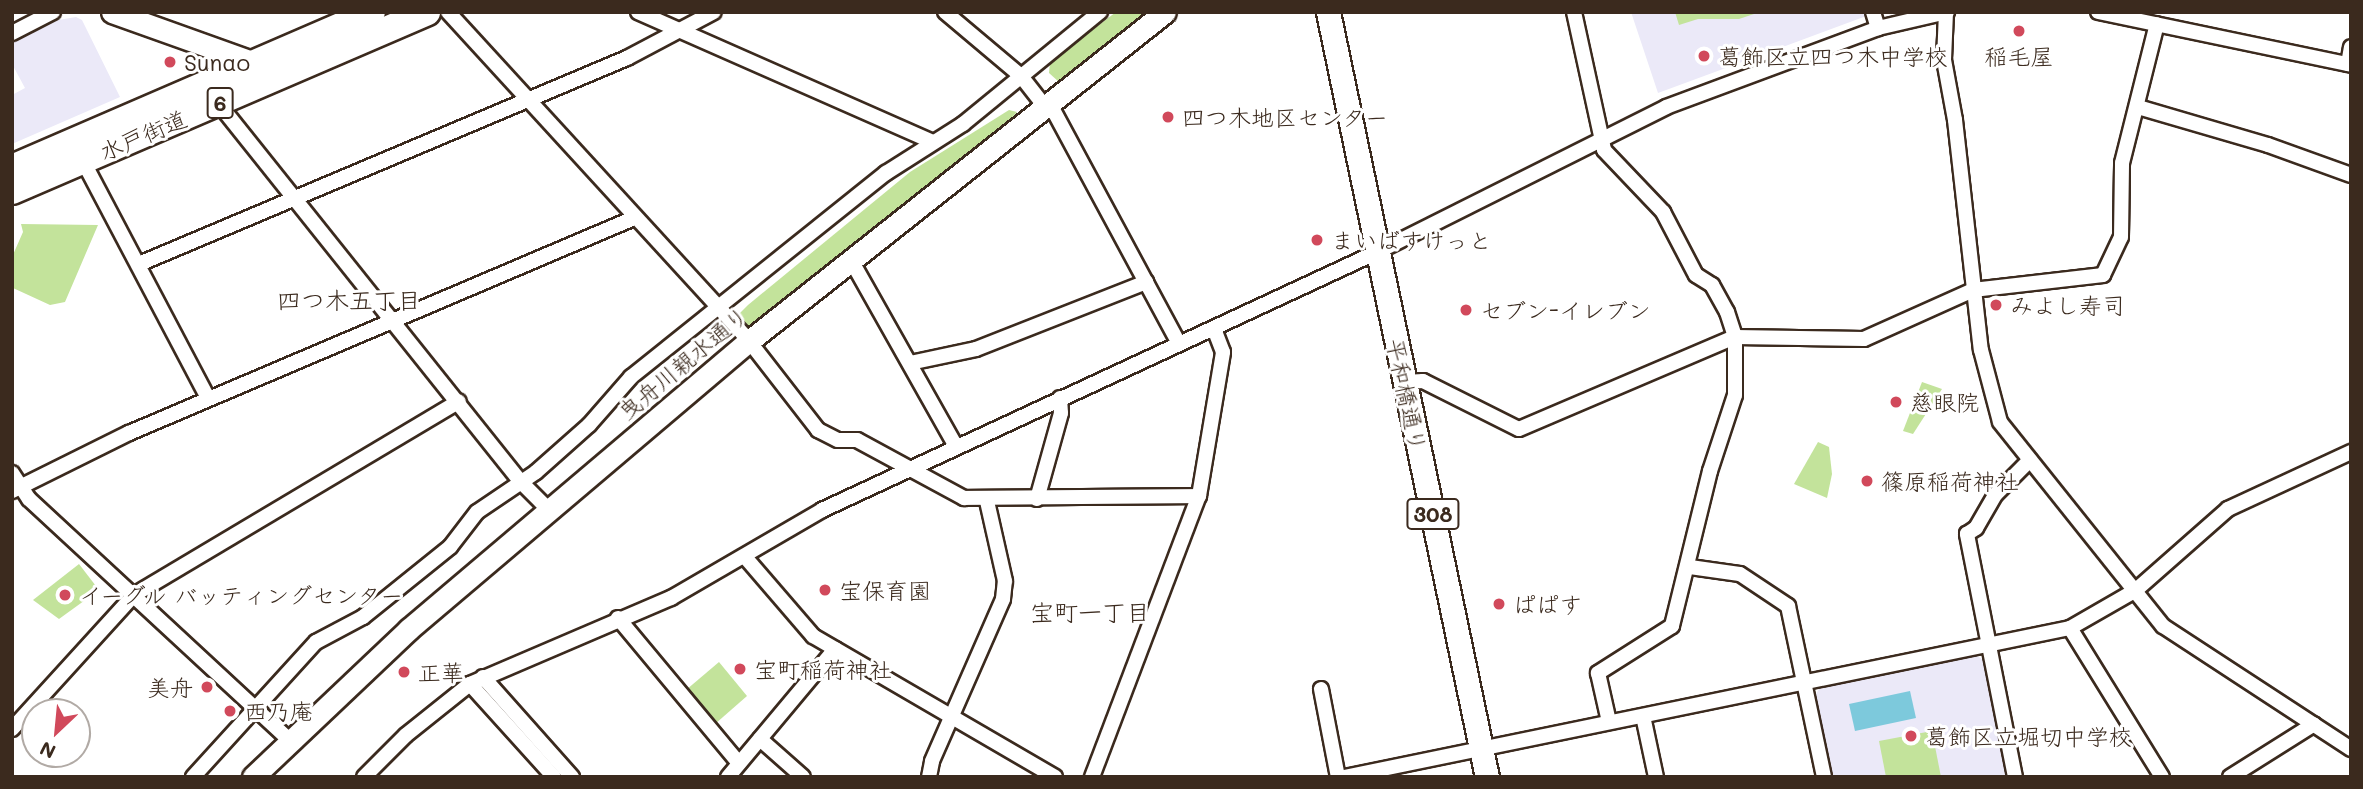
<!DOCTYPE html>
<html>
<head>
<meta charset="utf-8">
<style>
  body { margin:0 }
  #map { position:relative; width:2363px; height:789px; overflow:hidden; background:#fff; font-family:Mali,"Klee One",sans-serif }
  div>[style] { position:absolute }
  .built>* { inset:0; background:#ebe9f8 }
  .green>* { inset:0; background:#c3e39b }
  .water>* { inset:0; background:#7dc9dc }
  .roads { filter:drop-shadow(2px 0 #3b2a1e) drop-shadow(-2px 0 #3b2a1e) drop-shadow(0 2px #3b2a1e) drop-shadow(0 -2px #3b2a1e) }
  .street>* { height:14px; margin:-7px; padding:0 7px; transform-origin:7px; border-radius:7px; background:#fff }
  .secondary>* { height:21px; margin:-10.5px; padding:0 10.5px; transform-origin:10.5px; border-radius:10.5px; background:#fff }
  .primary>* { height:23px; margin:-11.5px; padding:0 11.5px; transform-origin:11.5px; border-radius:11.5px; background:#fff }
  .highway>* { height:26px; margin:-13px; padding:0 13px; transform-origin:13px; border-radius:13px; background:#fff }
  .dots>* { width:19px; height:19px; translate:-50% -50%; box-sizing:border-box; border:4px solid #fff; border-radius:50% }
  span { translate:-50% -50%; white-space:nowrap; text-align:center; line-height:1.15; -webkit-text-stroke:6px #fff; paint-order:stroke }
  .shield-label span { padding:2px 5px; background:#fff; border:2px solid; border-radius:5px; -webkit-text-stroke-width:0 }
  .shield-label { font-size:21px; color:#3b2a1e; font-weight:700 }
  .poi-label { font-size:23px; color:#3b2a1e }
  .left { translate:0 -50%; text-align:left }
  .right { translate:-100% -50%; text-align:right }
  .street-label { font-size:23px; color:#3b2a1e }
  .neighbourhood-label { font-size:24px; color:#3b2a1e }
  .frame { position:absolute; inset:0; border:14px solid #3b2a1e; pointer-events:none }
  .north { position:absolute; left:21px; top:698px; width:70px; height:70px; box-sizing:border-box; background:#fff; border:2px solid #b1aaa5; border-radius:50%; rotate:206deg; font-size:19px; font-weight:700; line-height:28px; text-align:center; color:#3b2a1e }
  .north::after { content:''; display:block; margin:auto; width:24px; height:32px; background:#d1495b; clip-path:polygon(50% 0,100% 100%,50% 72%,0 100%) }
</style>
</head>
<body>
<div id="map">
  <div class="built">
    <div style="clip-path:polygon(1631px 12px,1868px 12px,1869px 15px,1658px 93px)"></div>
    <div style="clip-path:polygon(76px 17px,82px 20px,120px 97px,12px 144px,12px 95px,25px 88px,12px 64px,12px 42px,58px 20px)"></div>
    <div style="clip-path:polygon(1975px 655px,1984px 660px,2008px 777px,1831px 777px,1815px 696px,1821px 685px)"></div>
  </div>
  <div class="green">
    <div style="clip-path:polygon(1116px 12px,1147px 12px,1066px 80px,1059px 82px,1049px 73px,1050px 62px)"></div>
    <div style="clip-path:polygon(1675px 12px,1760px 12px,1739px 19px,1698px 19px,1679px 25px)"></div>
    <div style="clip-path:polygon(1009px 110px,1017px 112px,1008px 122px,761px 318px,750px 326px,742px 323px,740px 313px,748px 305px,910px 172px)"></div>
    <div style="clip-path:polygon(21px 224px,98px 225px,65px 302px,50px 305px,13px 288px,12px 257px,23px 232px)"></div>
    <div style="clip-path:polygon(1922px 382px,1942px 389px,1913px 434px,1903px 431px)"></div>
    <div style="clip-path:polygon(1818px 442px,1829px 447px,1832px 474px,1827px 498px,1794px 484px)"></div>
    <div style="clip-path:polygon(79px 564px,99px 590px,59px 619px,33px 600px)"></div>
    <div style="clip-path:polygon(719px 662px,747px 696px,715px 724px,686px 690px)"></div>
    <div style="clip-path:polygon(1932px 731px,1941px 777px,1886px 777px,1879px 741px)"></div>
  </div>
  <div class="water">
    <div style="clip-path:polygon(1910px 691px,1916px 718px,1855px 731px,1849px 704px)"></div>
  </div>
  <div class="roads">
    <div class="street">
      <div style="left:448px;top:12px;width:446px;rotate:47.5deg"></div>
      <div style="left:749px;top:341px;width:113px;rotate:52.2deg"></div>
      <div style="left:818px;top:430px;width:22px;rotate:27deg"></div>
      <div style="left:838px;top:440px;width:19px"></div>
      <div style="left:857px;top:440px;width:122px;rotate:28.5deg"></div>
      <div style="left:964px;top:498px;width:235px;rotate:-0.5deg"></div>
      <div style="left:638px;top:12px;width:322px;rotate:23.8deg"></div>
      <div style="left:945px;top:12px;width:99px;rotate:40.1deg"></div>
      <div style="left:1021px;top:76px;width:41px;rotate:52deg"></div>
      <div style="left:1574px;top:12px;width:141px;rotate:77.7deg"></div>
      <div style="left:1604px;top:150px;width:86px;rotate:46.4deg"></div>
      <div style="left:1663px;top:212px;width:71px;rotate:62.4deg"></div>
      <div style="left:1696px;top:275px;width:19px;rotate:32deg"></div>
      <div style="left:1712px;top:285px;width:31px;rotate:61deg"></div>
      <div style="left:1727px;top:312px;width:26px;rotate:72deg"></div>
      <div style="left:1735px;top:337px;width:58px;rotate:90deg"></div>
      <div style="left:1735px;top:395px;width:80px;rotate:108.2deg"></div>
      <div style="left:1710px;top:471px;width:160px;rotate:103.8deg"></div>
      <div style="left:1672px;top:626px;width:88px;rotate:147.6deg"></div>
      <div style="left:1598px;top:673px;width:50px;rotate:77.3deg"></div>
      <div style="left:1873px;top:12px;width:17px;rotate:73deg"></div>
      <div style="left:1946px;top:12px;width:48px;rotate:92.4deg"></div>
      <div style="left:1944px;top:60px;width:61px;rotate:79.6deg"></div>
      <div style="left:1955px;top:120px;width:231px;rotate:83.6deg"></div>
      <div style="left:1981px;top:350px;width:74px;rotate:75.2deg"></div>
      <div style="left:2000px;top:422px;width:261px;rotate:51.4deg"></div>
      <div style="left:2163px;top:626px;width:225px;rotate:33.2deg"></div>
      <div style="left:2098px;top:12px;width:258px;rotate:11.8deg"></div>
      <div style="left:12px;top:33px;width:46px;rotate:-27.1deg"></div>
      <div style="left:2348px;top:64px;width:17px;rotate:-80deg"></div>
      <div style="left:219px;top:104px;width:484px;rotate:51.4deg"></div>
      <div style="left:521px;top:482px;width:41px;rotate:45deg"></div>
      <div style="left:1050px;top:104px;width:272px;rotate:61.7deg"></div>
      <div style="left:2138px;top:107px;width:135px;rotate:16.3deg"></div>
      <div style="left:2268px;top:145px;width:88px;rotate:19.9deg"></div>
      <div style="left:83px;top:161px;width:268px;rotate:62.2deg"></div>
      <div style="left:851px;top:260px;width:214px;rotate:60.6deg"></div>
      <div style="left:139px;top:264px;width:530px;rotate:-22.89deg"></div>
      <div style="left:627px;top:58px;width:98px;rotate:-27.9deg"></div>
      <div style="left:910px;top:363px;width:67px;rotate:-12deg"></div>
      <div style="left:976px;top:349px;width:183px;rotate:-21.5deg"></div>
      <div style="left:1405px;top:382px;width:18px;rotate:-3deg"></div>
      <div style="left:1423px;top:381px;width:107px;rotate:26.6deg"></div>
      <div style="left:1519px;top:429px;width:235px;rotate:-23.1deg"></div>
      <div style="left:1735px;top:337px;width:129px;rotate:0.9deg"></div>
      <div style="left:1864px;top:339px;width:120px;rotate:-24.2deg"></div>
      <div style="left:1973px;top:290px;width:131px;rotate:-6.6deg"></div>
      <div style="left:2103px;top:275px;width:42px;rotate:-64.7deg"></div>
      <div style="left:2121px;top:237px;width:74px;rotate:-89.2deg"></div>
      <div style="left:2122px;top:163px;width:143px;rotate:-75.9deg"></div>
      <div style="left:12px;top:473px;width:31px;rotate:57deg"></div>
      <div style="left:29px;top:499px;width:355px;rotate:42.8deg"></div>
      <div style="left:12px;top:491px;width:131px;rotate:-26.4deg"></div>
      <div style="left:129px;top:433px;width:549px;rotate:-23.06deg"></div>
      <div style="left:1037px;top:499px;width:89px;rotate:-74.4deg"></div>
      <div style="left:1061px;top:413px;width:15px;rotate:-94deg"></div>
      <div style="left:746px;top:558px;width:103px;rotate:49.3deg"></div>
      <div style="left:813px;top:636px;width:280px;rotate:30.2deg"></div>
      <div style="left:1690px;top:567px;width:50px;rotate:8deg"></div>
      <div style="left:1740px;top:574px;width:58px;rotate:33.7deg"></div>
      <div style="left:1788px;top:606px;width:175px;rotate:78.1deg"></div>
      <div style="left:618px;top:618px;width:189px;rotate:50.2deg"></div>
      <div style="left:2070px;top:628px;width:175px;rotate:58.3deg"></div>
      <div style="left:483px;top:677px;width:134px;rotate:48.3deg"></div>
      <div style="left:470px;top:684px;width:125px;rotate:47.9deg"></div>
      <div style="left:1321px;top:689px;width:90px;rotate:79.1deg"></div>
      <div style="left:1643px;top:716px;width:62px;rotate:78deg"></div>
      <div style="left:12px;top:729px;width:181px;rotate:-47.7deg"></div>
      <div style="left:134px;top:595px;width:378px;rotate:-30.8deg"></div>
      <div style="left:760px;top:739px;width:57px;rotate:41.5deg"></div>
      <div style="left:193px;top:777px;width:183px;rotate:-47.7deg"></div>
      <div style="left:316px;top:642px;width:53px;rotate:-28deg"></div>
      <div style="left:363px;top:617px;width:112px;rotate:-38.8deg"></div>
      <div style="left:450px;top:547px;width:44px;rotate:-52.4deg"></div>
      <div style="left:477px;top:512px;width:71px;rotate:-34.1deg"></div>
      <div style="left:536px;top:472px;width:71px;rotate:-41.6deg"></div>
      <div style="left:589px;top:425px;width:64px;rotate:-48.8deg"></div>
      <div style="left:631px;top:377px;width:327px;rotate:-38.7deg"></div>
      <div style="left:886px;top:173px;width:91px;rotate:-32.5deg"></div>
      <div style="left:963px;top:124px;width:177px;rotate:-39.3deg"></div>
      <div style="left:364px;top:777px;width:59px;rotate:-45deg"></div>
      <div style="left:406px;top:735px;width:82px;rotate:-38.6deg"></div>
      <div style="left:470px;top:684px;width:219px;rotate:-23.2deg"></div>
      <div style="left:671px;top:598px;width:175px;rotate:-30.2deg"></div>
      <div style="left:822px;top:510px;width:612px;rotate:-24.93deg"></div>
      <div style="left:1377px;top:252px;width:323px;rotate:-26.6deg"></div>
      <div style="left:1666px;top:107px;width:226px;rotate:-20.4deg"></div>
      <div style="left:1878px;top:28px;width:71px;rotate:-13.1deg"></div>
      <div style="left:728px;top:777px;width:167px;rotate:-50.1deg"></div>
      <div style="left:929px;top:777px;width:16px;rotate:-79deg"></div>
      <div style="left:932px;top:761px;width:177px;rotate:-66.3deg"></div>
      <div style="left:1003px;top:599px;width:18px;rotate:-84deg"></div>
      <div style="left:1005px;top:581px;width:82px;rotate:-102.7deg"></div>
      <div style="left:1092px;top:777px;width:301px;rotate:-69.2deg"></div>
      <div style="left:1199px;top:496px;width:146px;rotate:-80.5deg"></div>
      <div style="left:1223px;top:352px;width:25px;rotate:-111deg"></div>
      <div style="left:1344px;top:777px;width:741px;rotate:-11.6deg"></div>
      <div style="left:2070px;top:628px;width:76px;rotate:-29.9deg"></div>
      <div style="left:2136px;top:590px;width:123px;rotate:-41.4deg"></div>
      <div style="left:2228px;top:509px;width:136px;rotate:-24.9deg"></div>
      <div style="left:2015px;top:777px;width:248px;rotate:-101.2deg"></div>
      <div style="left:1967px;top:534px;width:11px;rotate:-34deg"></div>
      <div style="left:1976px;top:528px;width:39px;rotate:-60deg"></div>
      <div style="left:1996px;top:494px;width:48px;rotate:-45deg"></div>
      <div style="left:2230px;top:777px;width:99px;rotate:-32.2deg"></div>
    </div>
    <div class="secondary">
      <div style="left:112px;top:12px;width:149px;rotate:19.7deg"></div>
      <div style="left:253px;top:777px;width:215px;rotate:-43.5deg"></div>
      <div style="left:409px;top:629px;width:446px;rotate:-40.3deg"></div>
      <div style="left:749px;top:341px;width:530px;rotate:-38.34deg"></div>
    </div>
    <div class="primary">
      <div style="left:1328px;top:12px;width:781px;rotate:78.26deg"></div>
    </div>
    <div class="highway">
      <div style="left:12px;top:168px;width:392px;rotate:-23.4deg"></div>
      <div style="left:12px;top:191px;width:452px;rotate:-23.3deg"></div>
    </div>
  </div>
  <div class="dots">
    <div style="left:2019px;top:31px;background:#d1495b"></div>
    <div style="left:1704px;top:56px;background:#d1495b"></div>
    <div style="left:170px;top:62px;background:#d1495b"></div>
    <div style="left:1168px;top:117px;background:#d1495b"></div>
    <div style="left:1317px;top:240px;background:#d1495b"></div>
    <div style="left:1996px;top:305px;background:#d1495b"></div>
    <div style="left:1466px;top:310px;background:#d1495b"></div>
    <div style="left:1896px;top:402px;background:#d1495b"></div>
    <div style="left:1867px;top:481px;background:#d1495b"></div>
    <div style="left:825px;top:590px;background:#d1495b"></div>
    <div style="left:65px;top:595px;background:#d1495b"></div>
    <div style="left:1499px;top:604px;background:#d1495b"></div>
    <div style="left:740px;top:669px;background:#d1495b"></div>
    <div style="left:404px;top:672px;background:#d1495b"></div>
    <div style="left:207px;top:687px;background:#d1495b"></div>
    <div style="left:230px;top:711px;background:#d1495b"></div>
    <div style="left:1911px;top:736px;background:#d1495b"></div>
  </div>
  <div class="shield-label">
    <span style="left:220px;top:103px">6</span>
    <span style="left:1433px;top:514px">308</span>
  </div>
  <div class="poi-label">
    <span class="left" style="left:1718px;top:56px">葛飾区立四つ木中学校</span>
    <span style="left:2019px;top:56px">稲毛屋</span>
    <span class="left" style="left:184px;top:62px">Sunao</span>
    <span class="left" style="left:1182px;top:117px">四つ木地区センター</span>
    <span class="left" style="left:1331px;top:240px">まいばすけっと</span>
    <span class="left" style="left:2010px;top:305px">みよし寿司</span>
    <span class="left" style="left:1480px;top:310px">セブン-イレブン</span>
    <span class="left" style="left:1910px;top:402px">慈眼院</span>
    <span class="left" style="left:1881px;top:481px">篠原稲荷神社</span>
    <span class="left" style="left:839px;top:590px">宝保育園</span>
    <span class="left" style="left:79px;top:595px">イーグル バッティングセンター</span>
    <span class="left" style="left:1513px;top:604px">ぱぱす</span>
    <span class="left" style="left:754px;top:669px">宝町稲荷神社</span>
    <span class="left" style="left:418px;top:672px">正華</span>
    <span class="right" style="left:193px;top:687px">美舟</span>
    <span class="left" style="left:244px;top:711px">西乃庵</span>
    <span class="left" style="left:1925px;top:736px">葛飾区立堀切中学校</span>
  </div>
  <div class="street-label">
    <span style="left:143px;top:135px;rotate:-23deg">水戸街道</span>
    <span style="left:683px;top:363px;rotate:-40deg">曳舟川親水通り</span>
    <span style="left:1407px;top:395px;rotate:78deg">平和橋通り</span>
  </div>
  <div class="neighbourhood-label">
    <span style="left:349px;top:300px">四つ木五丁目</span>
    <span style="left:1090px;top:612px">宝町一丁目</span>
  </div>
  <div class="frame"></div>
  <div class="north">N</div>
</div>
</body>
</html>
